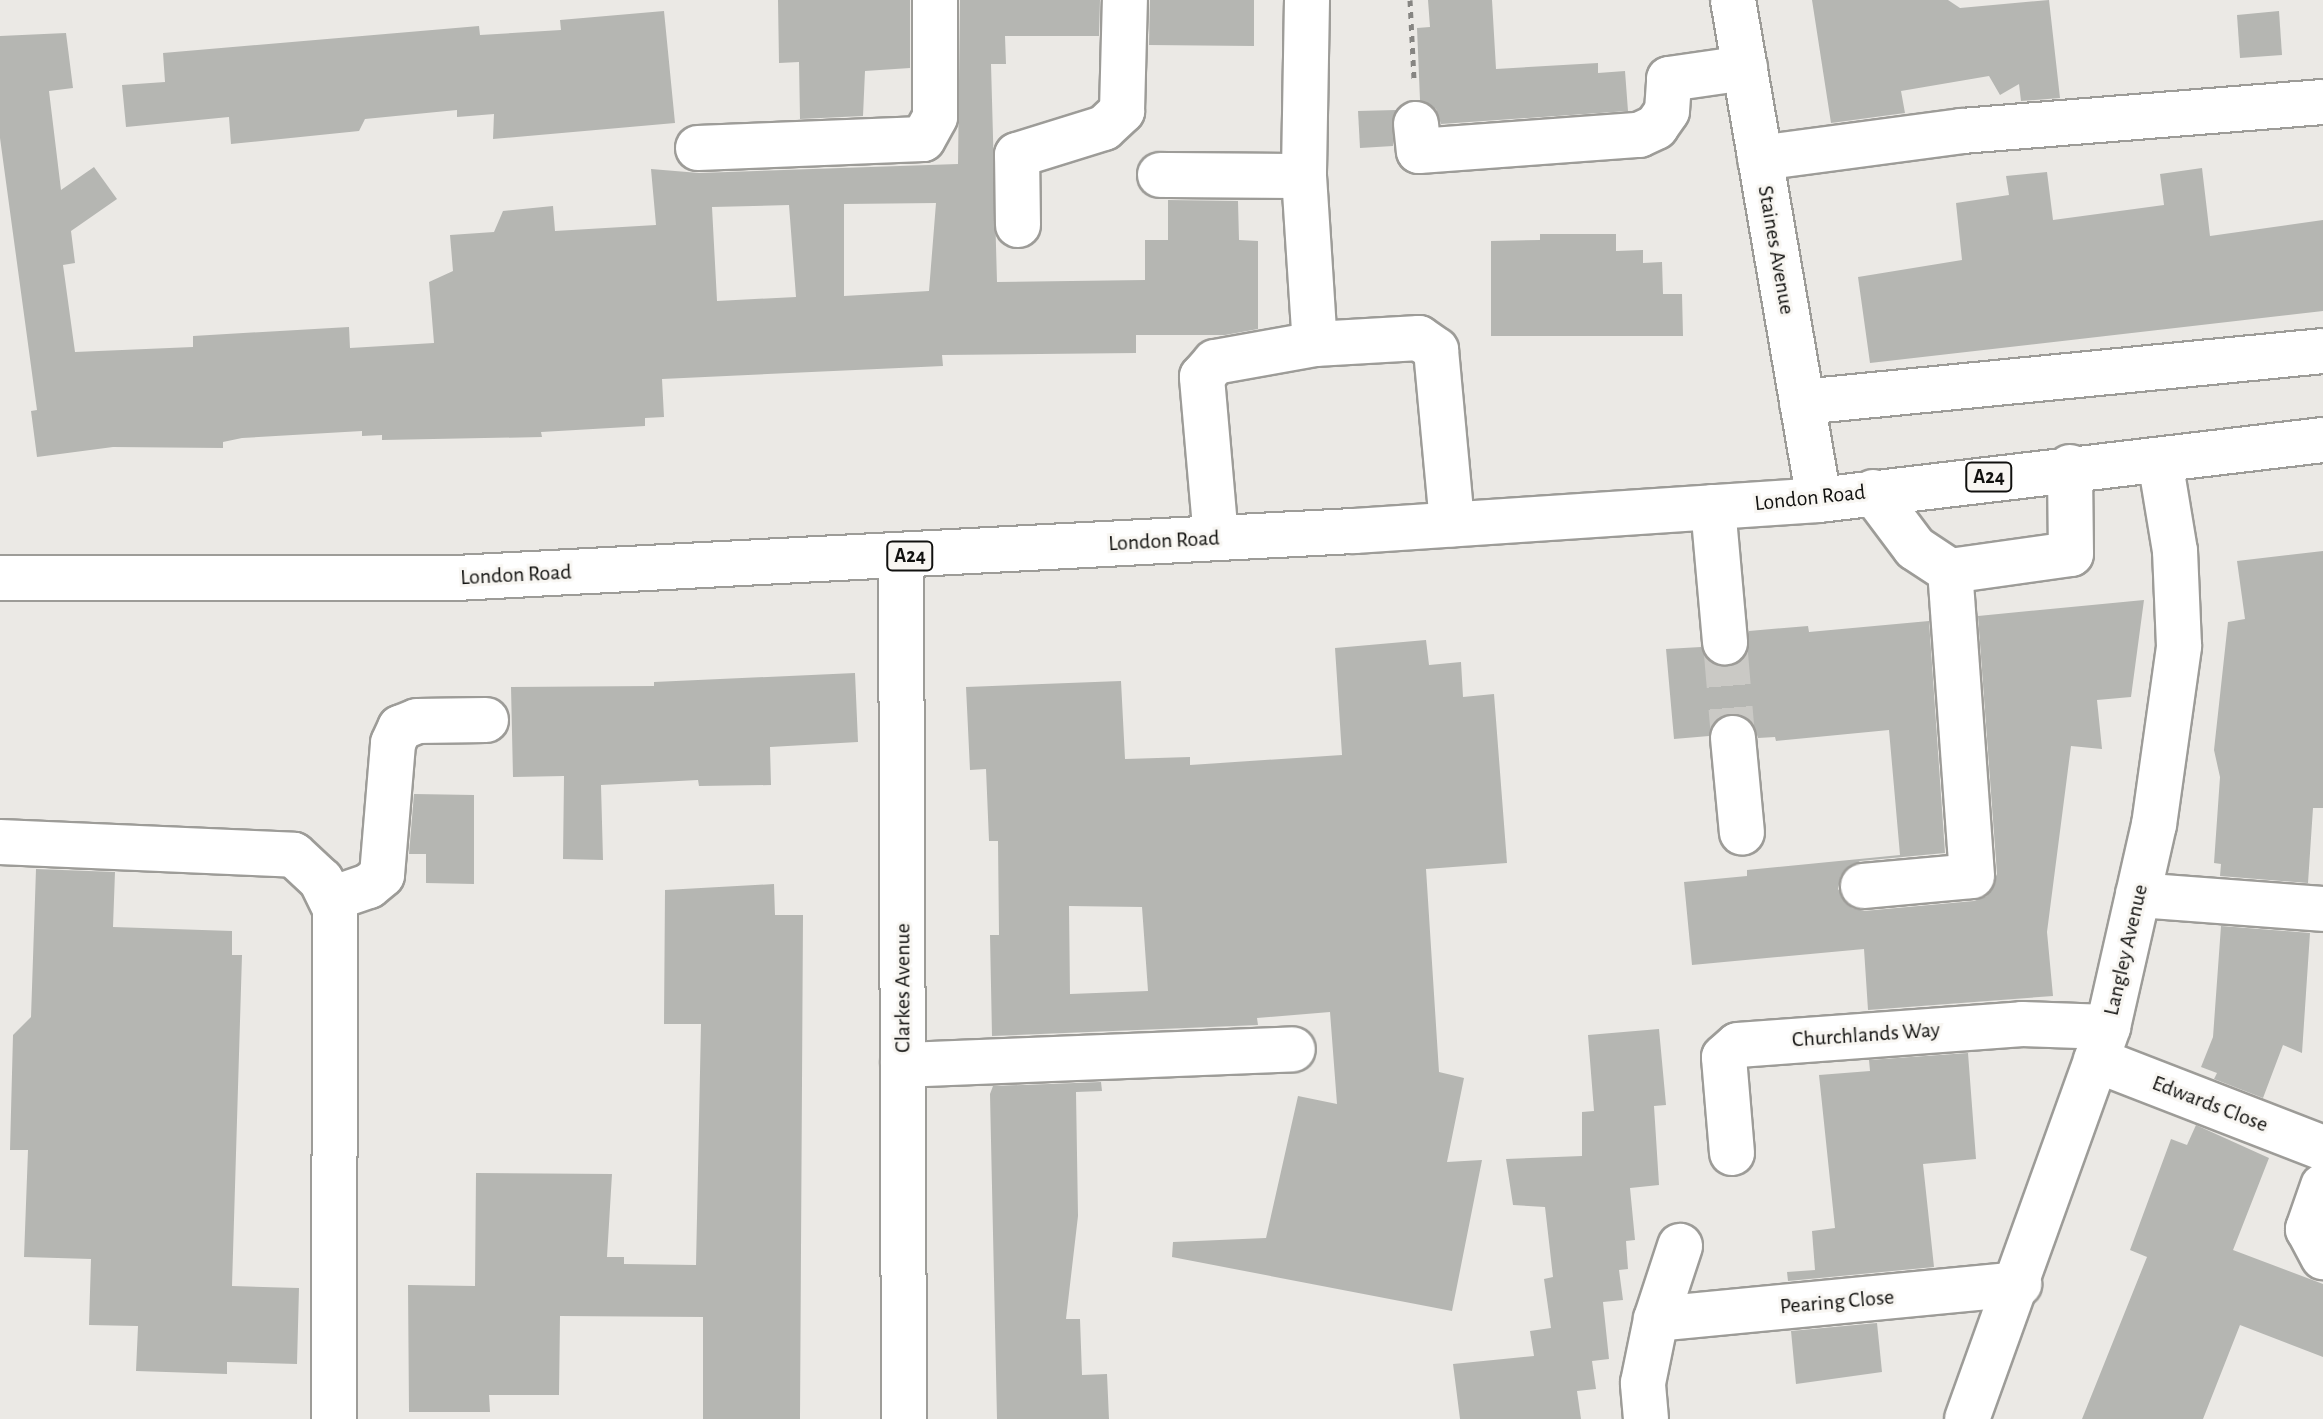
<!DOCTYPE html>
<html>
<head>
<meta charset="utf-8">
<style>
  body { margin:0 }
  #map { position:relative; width:2323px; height:1419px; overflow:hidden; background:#ebe9e5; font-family:"Alegreya Sans",sans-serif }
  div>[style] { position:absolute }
  .building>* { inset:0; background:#b5b6b2 }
  .minor-tunnel>* { height:44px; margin-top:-22px; transform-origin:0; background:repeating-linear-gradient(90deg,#cac9c5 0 44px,transparent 0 66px) }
  .path>* { height:5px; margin-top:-2.5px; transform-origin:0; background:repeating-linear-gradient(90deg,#868582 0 6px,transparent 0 12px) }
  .roads { filter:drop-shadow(2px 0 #9d9c98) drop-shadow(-2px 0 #9d9c98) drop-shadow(0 2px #9d9c98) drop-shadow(0 -2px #9d9c98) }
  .minor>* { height:44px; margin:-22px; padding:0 22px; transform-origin:22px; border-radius:22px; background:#fff }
  .highway>* { height:44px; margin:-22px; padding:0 22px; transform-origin:22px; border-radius:22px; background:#fff }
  span { translate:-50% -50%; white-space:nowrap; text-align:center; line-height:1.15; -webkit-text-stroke:6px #f8f6f2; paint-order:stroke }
  .shield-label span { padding:2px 6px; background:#f8f6f2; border:2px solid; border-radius:6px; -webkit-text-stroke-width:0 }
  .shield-label { font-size:20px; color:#11110f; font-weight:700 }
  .street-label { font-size:22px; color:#11110f }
</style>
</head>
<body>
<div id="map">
  <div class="building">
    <div style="clip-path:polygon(778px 0,910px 0,910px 68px,865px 71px,863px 116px,800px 119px,799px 62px,779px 63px)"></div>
    <div style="clip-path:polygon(evenodd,960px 0,1100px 0,1099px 36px,1005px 36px,1006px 64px,991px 64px,997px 282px,1145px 280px,1145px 240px,1168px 240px,1168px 200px,1238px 201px,1239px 240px,1258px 241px,1258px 329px,1225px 335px,1136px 335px,1136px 353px,942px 355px,943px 366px,662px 379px,664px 417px,645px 418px,645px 426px,541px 432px,542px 437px,382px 440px,382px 435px,362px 436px,362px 431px,242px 438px,223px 442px,223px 448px,113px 447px,37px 457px,31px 411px,37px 410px,0 138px,0 36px,66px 33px,73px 88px,49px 91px,61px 190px,94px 167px,117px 199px,71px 231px,75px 263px,63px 265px,75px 352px,193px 347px,193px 336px,349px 327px,350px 348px,434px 343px,429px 282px,453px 271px,450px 235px,494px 232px,503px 211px,553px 206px,555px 231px,656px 225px,651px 169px,699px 173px,958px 164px,960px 0,936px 203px,929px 291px,844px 296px,844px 204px,936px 203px,960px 0,789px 205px,796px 297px,717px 301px,712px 207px,789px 205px)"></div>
    <div style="clip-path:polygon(1150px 0,1254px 0,1254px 46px,1149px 45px)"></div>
    <div style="clip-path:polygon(1428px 0,1492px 0,1496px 69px,1598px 63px,1598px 73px,1625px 71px,1628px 111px,1441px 124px,1436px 109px,1420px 100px,1417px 28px,1430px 27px)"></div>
    <div style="clip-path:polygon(1812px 0,1948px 0,1960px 8px,2049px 0,2060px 98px,2021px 101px,2019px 84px,2000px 95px,1989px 76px,1901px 91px,1905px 113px,1831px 123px)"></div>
    <div style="clip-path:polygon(664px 11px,675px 123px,493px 139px,494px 114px,457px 117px,457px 110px,365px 119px,359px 131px,231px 144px,229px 117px,126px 127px,122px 85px,165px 82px,163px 53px,479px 26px,480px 35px,561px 30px,560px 20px)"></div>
    <div style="clip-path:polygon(2279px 11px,2282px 55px,2240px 58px,2237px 15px)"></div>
    <div style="clip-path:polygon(1396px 110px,1393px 146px,1360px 148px,1358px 111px)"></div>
    <div style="clip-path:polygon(2202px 168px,2210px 236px,2323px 220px,2323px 311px,1870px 363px,1858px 277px,1962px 260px,1956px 203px,2009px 195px,2006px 176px,2047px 172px,2053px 220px,2164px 205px,2160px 174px)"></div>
    <div style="clip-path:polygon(1540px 234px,1616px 234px,1616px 251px,1643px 250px,1643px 263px,1662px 262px,1663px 294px,1682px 294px,1683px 336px,1491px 336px,1491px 241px,1540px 240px)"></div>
    <div style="clip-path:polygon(2323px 551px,2323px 808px,2313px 808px,2308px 883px,2220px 876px,2221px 864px,2214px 863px,2220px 777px,2214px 750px,2228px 622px,2245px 619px,2237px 561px)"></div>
    <div style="clip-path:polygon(2144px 600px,2131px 697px,2097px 700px,2102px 749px,2071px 746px,2047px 932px,2053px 996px,1868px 1010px,1864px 949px,1692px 965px,1684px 882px,1747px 876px,1747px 870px,1900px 855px,1889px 730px,1776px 741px,1775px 737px,1758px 738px,1753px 723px,1731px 713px,1718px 718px,1709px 736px,1674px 739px,1666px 649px,1701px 647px,1714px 664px,1728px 667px,1747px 653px,1749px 631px,1808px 626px,1809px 632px,1929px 621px,1945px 853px,1860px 861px,1841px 875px,1838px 889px,1852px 908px,1864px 911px,1974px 901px,1987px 896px,1997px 874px,1978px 616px)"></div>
    <div style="clip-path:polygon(evenodd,1426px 640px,1429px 665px,1461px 662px,1463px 697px,1494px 694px,1507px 863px,1426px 869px,1439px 1072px,1464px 1078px,1447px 1162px,1482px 1160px,1452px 1311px,1172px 1257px,1173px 1242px,1266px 1238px,1298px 1096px,1337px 1104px,1330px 1012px,1257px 1018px,1258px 1025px,992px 1036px,990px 935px,999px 935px,998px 841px,989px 841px,986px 769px,970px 770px,966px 687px,1121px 681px,1125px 759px,1190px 757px,1190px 765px,1342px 755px,1335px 648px,1426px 640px,1069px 906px,1142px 907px,1148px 991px,1070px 994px,1069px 906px)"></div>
    <div style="clip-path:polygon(855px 673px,858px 742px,770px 747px,771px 785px,699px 786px,698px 780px,601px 785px,603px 860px,563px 859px,564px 776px,513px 777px,511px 687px,654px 686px,654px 682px)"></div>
    <div style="clip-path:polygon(414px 794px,474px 795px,474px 884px,426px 883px,426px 854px,409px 854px)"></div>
    <div style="clip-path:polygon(36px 869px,115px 872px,113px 927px,232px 931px,232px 955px,242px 955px,232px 1286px,299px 1288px,297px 1364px,227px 1362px,227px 1374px,136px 1371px,138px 1326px,89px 1325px,91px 1259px,24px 1257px,28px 1150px,10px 1150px,13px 1035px,31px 1017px)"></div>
    <div style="clip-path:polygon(774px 884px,775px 915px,803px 915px,800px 1419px,703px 1419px,703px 1317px,560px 1316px,559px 1395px,489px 1395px,490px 1412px,409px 1412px,408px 1285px,475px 1286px,476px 1173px,612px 1174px,607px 1257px,624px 1257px,624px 1264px,696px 1265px,701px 1024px,664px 1024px,665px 890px)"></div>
    <div style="clip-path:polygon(2221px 926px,2310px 933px,2302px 1053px,2283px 1045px,2263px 1098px,2214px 1079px,2217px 1073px,2201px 1067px,2213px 1037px)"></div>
    <div style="clip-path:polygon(1659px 1029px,1666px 1105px,1654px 1106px,1659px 1185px,1630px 1188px,1635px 1240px,1626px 1241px,1628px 1269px,1619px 1270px,1623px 1300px,1603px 1302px,1609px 1359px,1592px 1361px,1596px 1389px,1577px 1391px,1581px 1419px,1460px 1419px,1453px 1364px,1534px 1356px,1530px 1331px,1551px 1328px,1544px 1279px,1553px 1277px,1545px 1207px,1513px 1205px,1506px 1159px,1582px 1156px,1582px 1112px,1594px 1111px,1588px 1035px)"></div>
    <div style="clip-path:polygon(1968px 1053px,1976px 1159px,1923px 1164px,1934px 1267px,1788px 1281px,1787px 1272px,1815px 1270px,1812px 1231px,1835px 1228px,1819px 1075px,1870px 1071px,1869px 1060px)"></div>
    <div style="clip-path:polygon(1101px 1082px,1102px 1091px,1076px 1092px,1078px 1216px,1066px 1319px,1080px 1319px,1082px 1375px,1107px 1374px,1109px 1419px,997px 1419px,990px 1094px,993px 1086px)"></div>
    <div style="clip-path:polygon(2196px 1125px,2269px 1158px,2233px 1250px,2323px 1284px,2323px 1357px,2240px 1325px,2203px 1419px,2082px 1419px,2147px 1257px,2130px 1250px,2171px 1139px,2187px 1145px)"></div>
    <div style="clip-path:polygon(1877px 1323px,1882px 1372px,1796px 1384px,1791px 1331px)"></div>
  </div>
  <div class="minor-tunnel">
    <div style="left:1725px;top:642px;width:96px;rotate:85.2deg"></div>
  </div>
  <div class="path">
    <div style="left:1410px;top:0;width:79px;rotate:87.1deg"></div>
  </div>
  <div class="roads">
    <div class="minor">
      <div style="left:1307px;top:0;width:176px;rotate:91deg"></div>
      <div style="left:1304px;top:176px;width:168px;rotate:86.3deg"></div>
      <div style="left:1315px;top:344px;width:104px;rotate:-3.3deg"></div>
      <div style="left:1419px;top:338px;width:21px;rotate:35deg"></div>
      <div style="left:1436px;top:350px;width:175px;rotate:84.7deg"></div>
      <div style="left:1733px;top:0;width:507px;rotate:80.24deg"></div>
      <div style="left:1416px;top:124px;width:27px;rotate:84deg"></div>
      <div style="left:1419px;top:151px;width:221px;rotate:-4.2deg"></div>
      <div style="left:1639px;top:135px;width:19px;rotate:-25deg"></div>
      <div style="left:1656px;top:127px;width:19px;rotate:-55deg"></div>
      <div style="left:1667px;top:111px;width:32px;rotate:-86deg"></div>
      <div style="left:1669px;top:79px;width:77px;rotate:-8.2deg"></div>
      <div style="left:698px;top:148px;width:225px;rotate:-2.3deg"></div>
      <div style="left:923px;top:139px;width:25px;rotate:-61deg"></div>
      <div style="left:935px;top:117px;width:117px;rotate:-90deg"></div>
      <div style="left:1760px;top:158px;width:204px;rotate:-7.6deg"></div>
      <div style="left:1962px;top:131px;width:362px;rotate:-4.6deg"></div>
      <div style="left:1160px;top:175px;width:144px;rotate:0.4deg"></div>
      <div style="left:1018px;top:225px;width:70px;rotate:-90.8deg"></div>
      <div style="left:1017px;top:155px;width:91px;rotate:-17.2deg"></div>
      <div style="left:1104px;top:128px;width:25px;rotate:-43deg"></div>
      <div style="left:1122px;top:111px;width:111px;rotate:-88.5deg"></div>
      <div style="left:1802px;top:402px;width:523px;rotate:-5.59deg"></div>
      <div style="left:1873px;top:492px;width:70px;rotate:53.1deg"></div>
      <div style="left:1915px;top:548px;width:42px;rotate:33.3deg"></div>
      <div style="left:1950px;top:571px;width:122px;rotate:-8deg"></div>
      <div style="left:2071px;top:554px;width:87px;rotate:-90.7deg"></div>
      <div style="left:1713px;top:507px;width:136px;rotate:84.9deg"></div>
      <div style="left:1216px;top:538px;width:162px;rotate:-95deg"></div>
      <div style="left:1202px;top:377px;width:20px;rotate:-49deg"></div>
      <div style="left:1215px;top:362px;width:102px;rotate:-10.2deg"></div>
      <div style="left:901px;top:556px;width:863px;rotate:89.8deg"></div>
      <div style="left:1733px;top:738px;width:95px;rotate:84.6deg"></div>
      <div style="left:0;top:842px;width:294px;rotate:2.5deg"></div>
      <div style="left:294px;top:855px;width:37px;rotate:43deg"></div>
      <div style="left:321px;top:880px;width:32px;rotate:64deg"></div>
      <div style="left:335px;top:909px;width:510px;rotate:90.11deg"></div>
      <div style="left:1863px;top:886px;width:109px;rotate:-5.2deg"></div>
      <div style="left:1972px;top:876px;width:306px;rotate:-94.1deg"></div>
      <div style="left:2138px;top:895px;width:186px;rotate:4.3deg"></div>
      <div style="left:331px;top:899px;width:40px;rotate:-18.9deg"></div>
      <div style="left:369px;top:886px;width:17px;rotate:-40deg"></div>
      <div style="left:382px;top:875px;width:132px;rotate:-85.2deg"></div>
      <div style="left:393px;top:743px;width:17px;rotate:-65deg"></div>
      <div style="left:400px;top:728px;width:18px;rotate:-22deg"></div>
      <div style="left:417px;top:721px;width:69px;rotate:-0.8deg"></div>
      <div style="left:2096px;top:1060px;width:243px;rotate:21.2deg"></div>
      <div style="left:903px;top:1065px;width:390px;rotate:-2.3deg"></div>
      <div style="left:1732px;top:1153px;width:96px;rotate:-94.8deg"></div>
      <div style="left:1724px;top:1057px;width:18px;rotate:-41deg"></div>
      <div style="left:1738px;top:1045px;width:285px;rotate:-4.2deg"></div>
      <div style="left:2022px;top:1024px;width:86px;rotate:2deg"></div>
      <div style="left:2323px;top:1186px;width:46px;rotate:109.2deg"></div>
      <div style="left:2308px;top:1229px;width:32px;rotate:62deg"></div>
      <div style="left:1656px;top:1319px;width:365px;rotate:-5.5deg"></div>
      <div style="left:1646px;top:1419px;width:36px;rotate:-95deg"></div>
      <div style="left:1643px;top:1383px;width:65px;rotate:-78.5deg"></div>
      <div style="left:1656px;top:1319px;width:77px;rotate:-71.8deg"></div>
      <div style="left:1967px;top:1419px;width:417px;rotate:-70.2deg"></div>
      <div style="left:2108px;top:1027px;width:207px;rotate:-77.2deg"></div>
      <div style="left:2154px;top:825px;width:181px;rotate:-82deg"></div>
      <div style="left:2179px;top:646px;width:95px;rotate:-92.4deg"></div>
      <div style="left:2175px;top:551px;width:92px;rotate:-99.4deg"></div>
    </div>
    <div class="highway">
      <div style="left:0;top:578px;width:456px"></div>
      <div style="left:456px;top:578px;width:899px;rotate:-3deg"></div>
      <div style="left:1354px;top:531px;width:466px;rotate:-3.8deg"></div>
      <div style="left:1819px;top:500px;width:508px;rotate:-6.79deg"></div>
    </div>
  </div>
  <div class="shield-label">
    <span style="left:1989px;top:477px">A24</span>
    <span style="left:910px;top:556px">A24</span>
  </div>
  <div class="street-label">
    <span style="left:1776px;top:250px;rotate:80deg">Staines Avenue</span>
    <span style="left:1810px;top:498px;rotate:-6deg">London Road</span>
    <span style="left:1164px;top:541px;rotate:-3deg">London Road</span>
    <span style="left:516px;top:575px;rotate:-3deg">London Road</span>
    <span style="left:2126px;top:950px;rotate:-77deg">Langley Avenue</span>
    <span style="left:903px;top:988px;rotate:-90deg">Clarkes Avenue</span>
    <span style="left:1866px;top:1035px;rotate:-4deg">Churchlands Way</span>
    <span style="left:2210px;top:1104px;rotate:21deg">Edwards Close</span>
    <span style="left:1837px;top:1302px;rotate:-5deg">Pearing Close</span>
  </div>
</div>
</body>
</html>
